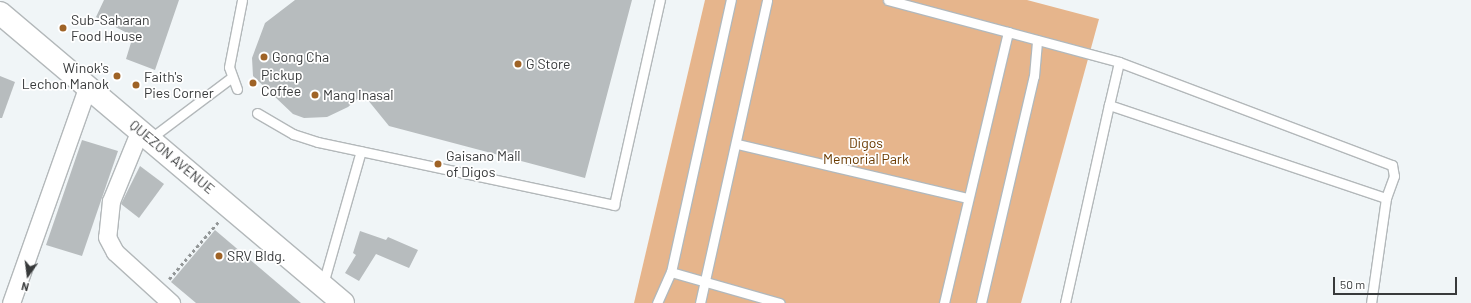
<!DOCTYPE html>
<html>
<head>
<meta charset="utf-8">
<style>
  body { margin:0 }
  #map { position:relative; width:1471px; height:303px; overflow:hidden; background:#f0f5f7; font-family:Barlow,sans-serif }
  div>[style] { position:absolute }
  .green>* { inset:0; background:#e6b58c }
  .building>* { inset:0; background:#b7bcbe }
  .path>* { height:2.5px; margin-top:-1.25px; transform-origin:0; background:repeating-linear-gradient(90deg,#929697 0 3px,transparent 0 6px) }
  .roads { filter:drop-shadow(1px 0 #b3b8ba) drop-shadow(-1px 0 #b3b8ba) drop-shadow(0 1px #b3b8ba) drop-shadow(0 -1px #b3b8ba) }
  .service>* { height:9px; margin:-4.5px; padding:0 4.5px; transform-origin:4.5px; border-radius:4.5px; background:#fff }
  .minor>* { height:17px; margin:-8.5px; padding:0 8.5px; transform-origin:8.5px; border-radius:8.5px; background:#fff }
  .secondary>* { height:22px; margin:-11px; padding:0 11px; transform-origin:11px; border-radius:11px; background:#fff }
  .dots>* { width:11px; height:11px; translate:-50% -50%; box-sizing:border-box; border:2px solid #fff; border-radius:50% }
  span { translate:-50% -50%; white-space:nowrap; text-align:center; line-height:1.15; -webkit-text-stroke:3.5px #fff; paint-order:stroke }
  .poi-label { font-size:14px; color:#383a3b }
  .left { translate:0 -50%; text-align:left }
  .right { translate:-100% -50%; text-align:right }
  .park-label { font-size:14px; color:#6a3a00 }
  .street-label { font-size:14px; color:#383a3b }
  .north { position:absolute; left:8px; top:255px; width:40px; height:40px; -webkit-text-stroke:3px #fff; paint-order:stroke; rotate:194deg; font-size:11px; font-weight:700; line-height:16px; text-align:center; color:#383a3b }
  .north::after { content:''; display:block; margin:auto; width:14px; height:18px; background:#383a3b; clip-path:polygon(50% 0,100% 100%,50% 72%,0 100%) }
  .scale { position:absolute; left:1333px; top:277px; width:124px; height:18px; box-sizing:border-box; border:2px solid #383a3b; border-top:0; padding-left:5px; font-size:12px; line-height:14px; white-space:nowrap; color:#383a3b; -webkit-text-stroke:3px #fff; paint-order:stroke }
</style>
</head>
<body>
<div id="map">
  <div class="green">
    <div style="clip-path:polygon(705px 0,1027px 0,1099px 19px,1021px 303px,634px 303px)"></div>
  </div>
  <div class="building">
    <div style="clip-path:polygon(104px 0,179px 0,155px 70px,126px 59px,133px 36px,96px 17px)"></div>
    <div style="clip-path:polygon(295px 0,632px 0,585px 178px,389px 126px,363px 94px,348px 107px,327px 117px,304px 118px,293px 114px,253px 76px,252px 58px,265px 23px)"></div>
    <div style="clip-path:polygon(0 76px,15px 82px,2px 118px,0 118px)"></div>
    <div style="clip-path:polygon(82px 140px,118px 151px,82px 256px,46px 245px)"></div>
    <div style="clip-path:polygon(140px 166px,164px 184px,139px 218px,121px 204px)"></div>
    <div style="clip-path:polygon(215px 230px,301px 303px,196px 303px,171px 282px)"></div>
    <div style="clip-path:polygon(360px 231px,386px 240px,388px 237px,418px 250px,409px 268px,376px 254px,359px 281px,345px 273px,356px 255px,353px 253px)"></div>
  </div>
  <div class="path">
    <div style="left:169px;top:279px;width:77px;rotate:-49.2deg"></div>
  </div>
  <div class="roads">
    <div class="service">
      <div style="left:888px;top:0;width:124px;rotate:14.9deg"></div>
      <div style="left:1008px;top:32px;width:278px;rotate:103.3deg"></div>
      <div style="left:1008px;top:32px;width:115px;rotate:15.1deg"></div>
      <div style="left:237px;top:89px;width:23px;rotate:-110deg"></div>
      <div style="left:229px;top:67px;width:68px;rotate:-79deg"></div>
      <div style="left:1109px;top:105px;width:44px;rotate:-76.9deg"></div>
      <div style="left:1119px;top:62px;width:292px;rotate:20.7deg"></div>
      <div style="left:1392px;top:165px;width:11px;rotate:80deg"></div>
      <div style="left:1394px;top:176px;width:23px;rotate:110deg"></div>
      <div style="left:257px;top:113px;width:42px;rotate:30.3deg"></div>
      <div style="left:293px;top:134px;width:26px;rotate:18deg"></div>
      <div style="left:318px;top:142px;width:303px;rotate:12deg"></div>
      <div style="left:614px;top:205px;width:210px;rotate:-77.4deg"></div>
      <div style="left:151px;top:138px;width:100px;rotate:-36.9deg"></div>
      <div style="left:737px;top:144px;width:237px;rotate:13.2deg"></div>
      <div style="left:671px;top:272px;width:113px;rotate:15.9deg"></div>
      <div style="left:323px;top:284px;width:138px;rotate:-74.1deg"></div>
      <div style="left:657px;top:303px;width:34px;rotate:-66deg"></div>
      <div style="left:671px;top:272px;width:279px;rotate:-77.6deg"></div>
      <div style="left:700px;top:303px;width:310px;rotate:-77.5deg"></div>
      <div style="left:981px;top:303px;width:233px;rotate:-76.9deg"></div>
      <div style="left:1034px;top:76px;width:36px;rotate:-85deg"></div>
      <div style="left:1065px;top:303px;width:203px;rotate:-77.5deg"></div>
      <div style="left:1109px;top:105px;width:292px;rotate:18.6deg"></div>
      <div style="left:1386px;top:198px;width:106px;rotate:98.1deg"></div>
    </div>
    <div class="minor">
      <div style="left:140px;top:130px;width:77px;rotate:112.2deg"></div>
      <div style="left:111px;top:201px;width:36px;rotate:96deg"></div>
      <div style="left:107px;top:237px;width:17px;rotate:62deg"></div>
      <div style="left:115px;top:252px;width:76px;rotate:42.3deg"></div>
      <div style="left:11px;top:303px;width:230px;rotate:-70.5deg"></div>
    </div>
    <div class="secondary">
      <div style="left:0;top:13px;width:449px;rotate:40.2deg"></div>
    </div>
  </div>
  <div class="dots">
    <div style="left:63px;top:28px;background:#9f6326"></div>
    <div style="left:264px;top:57px;background:#9f6326"></div>
    <div style="left:518px;top:64px;background:#9f6326"></div>
    <div style="left:117px;top:76px;background:#9f6326"></div>
    <div style="left:253px;top:83px;background:#9f6326"></div>
    <div style="left:136px;top:85px;background:#9f6326"></div>
    <div style="left:315px;top:95px;background:#9f6326"></div>
    <div style="left:438px;top:164px;background:#9f6326"></div>
    <div style="left:219px;top:256px;background:#9f6326"></div>
  </div>
  <div class="poi-label">
    <span class="left" style="left:71px;top:28px">Sub-Saharan<br>Food House</span>
    <span class="left" style="left:272px;top:57px">Gong Cha</span>
    <span class="left" style="left:526px;top:64px">G Store</span>
    <span class="right" style="left:109px;top:76px">Winok's<br>Lechon Manok</span>
    <span class="left" style="left:261px;top:83px">Pickup<br>Coffee</span>
    <span class="left" style="left:144px;top:85px">Faith's<br>Pies Corner</span>
    <span class="left" style="left:323px;top:95px">Mang Inasal</span>
    <span class="left" style="left:446px;top:164px">Gaisano Mall<br>of Digos</span>
    <span class="left" style="left:227px;top:256px">SRV Bldg.</span>
  </div>
  <div class="park-label">
    <span style="left:866px;top:151px">Digos<br>Memorial Park</span>
  </div>
  <div class="street-label">
    <span style="left:172px;top:157px;rotate:40deg">QUEZON AVENUE</span>
  </div>
  <div class="north">N</div>
  <div class="scale">50 m</div>
</div>
</body>
</html>
